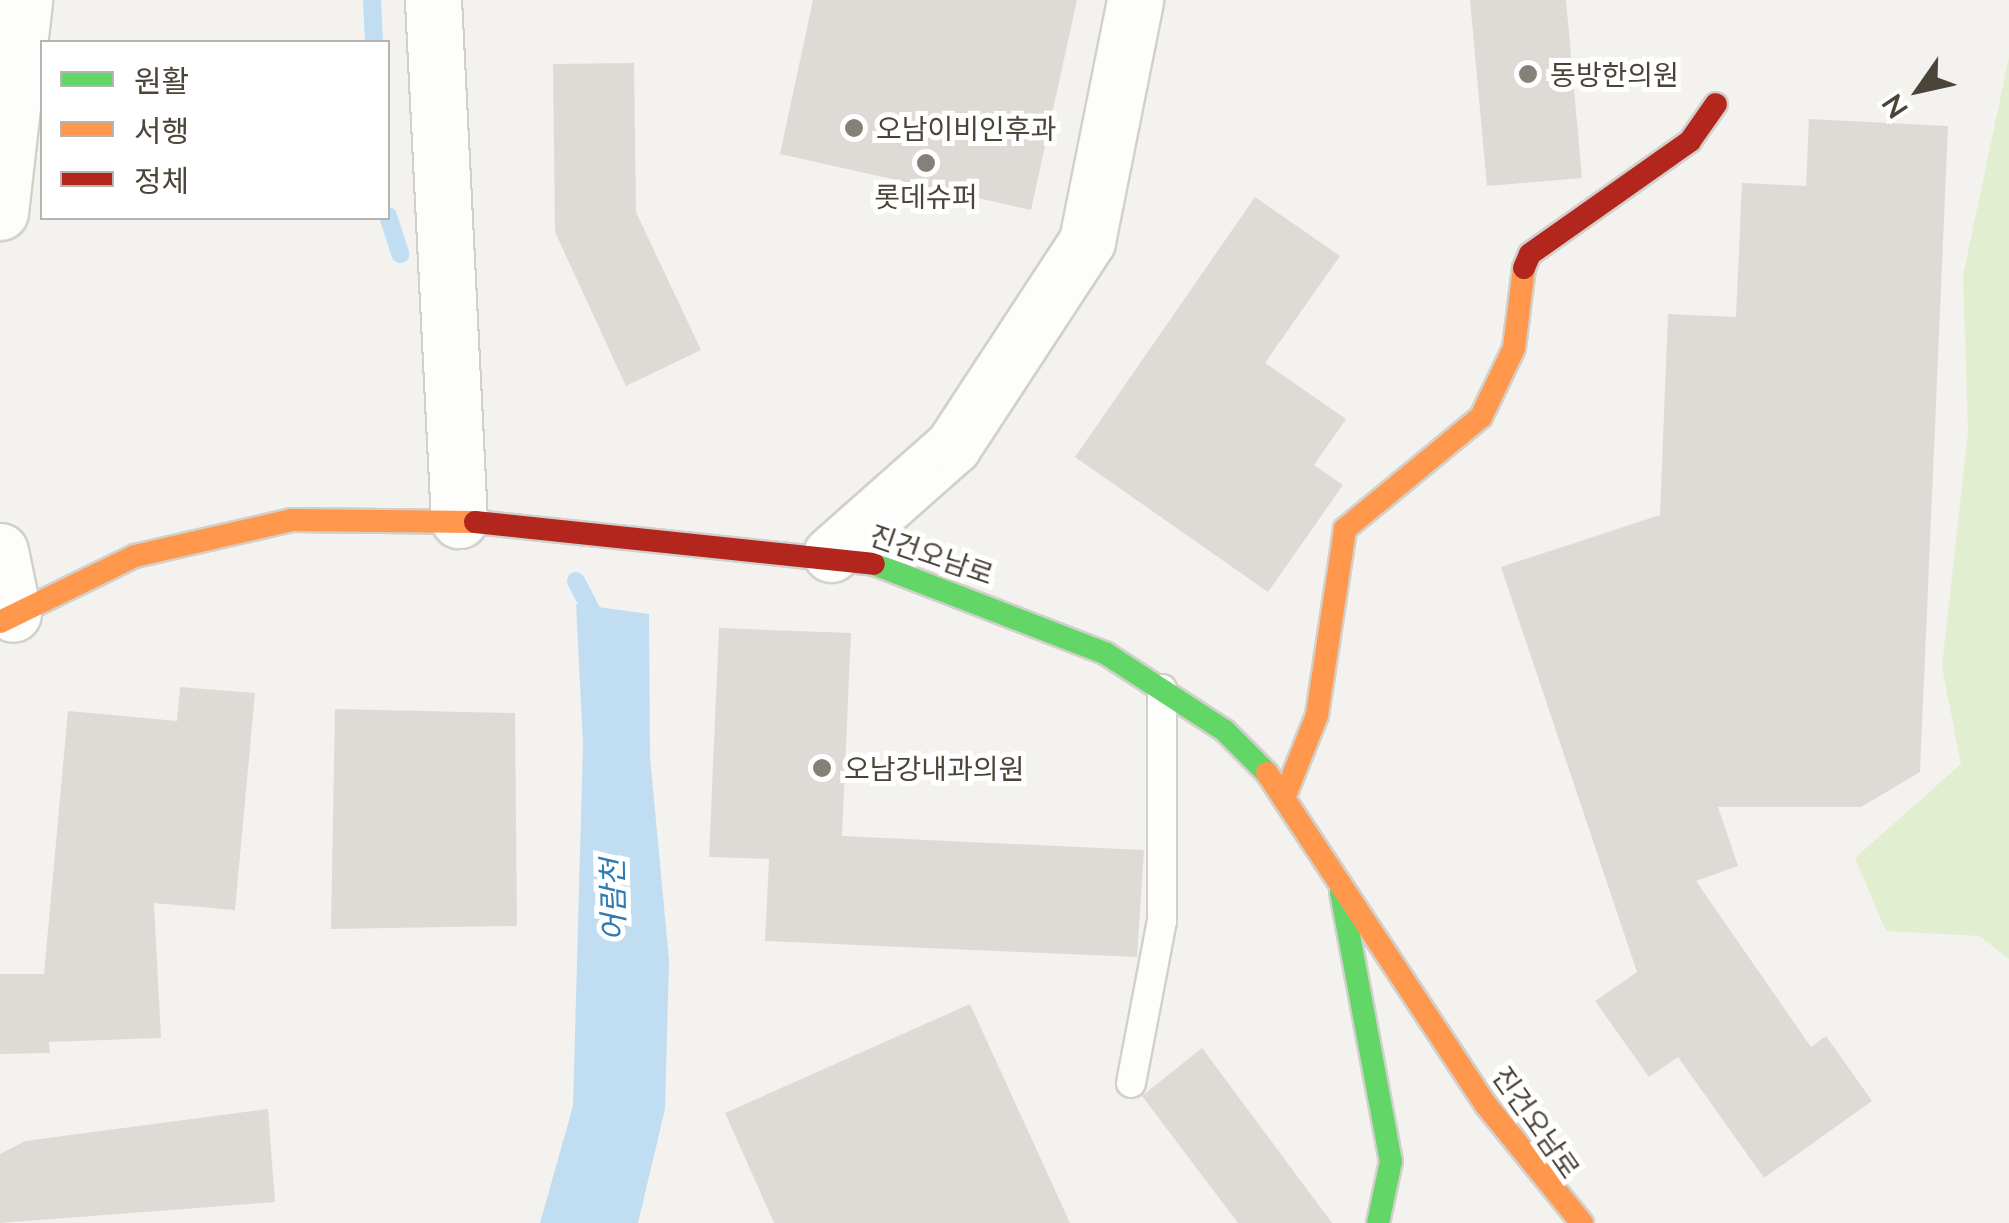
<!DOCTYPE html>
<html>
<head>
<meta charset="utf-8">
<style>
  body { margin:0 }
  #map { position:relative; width:2009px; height:1223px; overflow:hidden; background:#f4f2ee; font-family:Lato,"Noto Sans KR",sans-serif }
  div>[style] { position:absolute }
  .green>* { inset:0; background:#e1eecf }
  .water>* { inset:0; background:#c0ddf1 }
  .stream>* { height:18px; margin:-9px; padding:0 9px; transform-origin:9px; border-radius:9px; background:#c0ddf1 }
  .building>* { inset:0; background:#dedbd6 }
  .roads { filter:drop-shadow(2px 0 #d2d0cb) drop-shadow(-2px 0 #d2d0cb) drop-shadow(0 2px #d2d0cb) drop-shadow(0 -2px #d2d0cb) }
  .lane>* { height:28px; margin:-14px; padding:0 14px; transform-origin:14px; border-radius:14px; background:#fdfdfc }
  .street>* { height:55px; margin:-27.5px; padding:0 27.5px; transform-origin:27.5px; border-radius:27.5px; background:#fdfdfc }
  .fast>* { height:22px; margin:-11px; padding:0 11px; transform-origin:11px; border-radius:11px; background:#63d668 }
  .slow>* { height:22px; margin:-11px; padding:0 11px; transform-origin:11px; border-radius:11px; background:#ff974d }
  .jam>* { height:22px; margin:-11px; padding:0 11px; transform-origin:11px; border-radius:11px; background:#b3261e }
  .dots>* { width:28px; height:28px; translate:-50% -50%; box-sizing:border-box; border:5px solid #fff; border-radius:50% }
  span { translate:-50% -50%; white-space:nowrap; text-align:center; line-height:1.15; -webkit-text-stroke:10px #fff; paint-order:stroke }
  .poi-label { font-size:28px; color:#4b4439 }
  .left { translate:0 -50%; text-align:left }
  .street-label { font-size:28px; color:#4b4439 }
  .water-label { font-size:30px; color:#2e7ab2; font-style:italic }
  .legend { position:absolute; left:40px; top:40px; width:350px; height:180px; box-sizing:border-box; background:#fff; border:2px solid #b7b4b0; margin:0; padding:12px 18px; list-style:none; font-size:30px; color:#4b4439 }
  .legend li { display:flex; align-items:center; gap:20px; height:50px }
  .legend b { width:50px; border:2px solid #b7b4b0 }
  .north { position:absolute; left:1869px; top:40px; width:100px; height:100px; -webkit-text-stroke:8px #fff; paint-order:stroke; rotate:236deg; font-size:28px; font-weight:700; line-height:40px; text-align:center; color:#4b4439 }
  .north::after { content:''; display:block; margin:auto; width:35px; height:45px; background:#4b4439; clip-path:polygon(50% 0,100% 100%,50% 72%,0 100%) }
</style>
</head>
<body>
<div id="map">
  <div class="green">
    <div style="clip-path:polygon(2009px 57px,2009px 959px,1979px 936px,1886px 931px,1855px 858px,1961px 764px,1942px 667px,1968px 432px,1963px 276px)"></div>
  </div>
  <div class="water">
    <div style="clip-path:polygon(576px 604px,649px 614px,650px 757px,669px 960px,665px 1109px,638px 1223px,540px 1223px,573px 1106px,583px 744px)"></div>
  </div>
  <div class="stream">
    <div style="left:372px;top:0;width:42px;rotate:87.3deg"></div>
    <div style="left:388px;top:216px;width:40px;rotate:72deg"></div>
    <div style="left:576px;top:581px;width:50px;rotate:62.4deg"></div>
  </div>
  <div class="building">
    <div style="clip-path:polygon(813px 0,1077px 0,1031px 210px,780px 154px)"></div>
    <div style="clip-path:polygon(1470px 0,1566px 0,1582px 178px,1487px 186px)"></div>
    <div style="clip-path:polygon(634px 63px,636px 212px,701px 350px,626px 386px,555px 232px,553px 64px)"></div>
    <div style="clip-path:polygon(1809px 119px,1948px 126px,1920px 772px,1861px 807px,1718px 807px,1738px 866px,1696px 881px,1811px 1047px,1826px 1036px,1872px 1101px,1764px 1178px,1678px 1057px,1649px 1077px,1595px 1001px,1637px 972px,1501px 567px,1660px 515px,1668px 314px,1736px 317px,1742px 183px,1806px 186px)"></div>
    <div style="clip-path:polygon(1255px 197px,1340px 256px,1265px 363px,1346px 419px,1314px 465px,1343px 485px,1268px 592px,1075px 457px)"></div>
    <div style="clip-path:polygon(719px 628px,851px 633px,842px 836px,1144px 850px,1137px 957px,765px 941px,769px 859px,709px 857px)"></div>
    <div style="clip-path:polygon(180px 687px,255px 693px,235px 910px,154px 903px,161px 1038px,49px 1042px,50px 1053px,0 1054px,0 974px,44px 974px,68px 711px,177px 721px)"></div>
    <div style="clip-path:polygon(335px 709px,515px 713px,517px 926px,331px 929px)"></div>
    <div style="clip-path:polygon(970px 1004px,1070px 1223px,774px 1223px,725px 1113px)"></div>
    <div style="clip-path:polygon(1202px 1048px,1332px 1223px,1238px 1223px,1142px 1096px)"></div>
    <div style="clip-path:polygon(268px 1109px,275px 1202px,0 1223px,0 1154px,25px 1141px)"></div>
  </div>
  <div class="roads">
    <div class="lane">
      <div style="left:1131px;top:1083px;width:165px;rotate:-79.2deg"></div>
      <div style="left:1162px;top:921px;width:232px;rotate:-90deg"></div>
    </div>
    <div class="street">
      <div style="left:433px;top:0;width:521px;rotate:87.14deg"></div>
      <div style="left:0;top:212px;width:213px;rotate:-83.5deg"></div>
      <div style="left:0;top:551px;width:64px;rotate:78.3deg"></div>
      <div style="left:831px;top:554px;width:163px;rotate:-41.5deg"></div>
      <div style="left:953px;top:446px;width:245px;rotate:-56.8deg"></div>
      <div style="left:1087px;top:241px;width:246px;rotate:-78.7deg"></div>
    </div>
    <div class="fast">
      <div style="left:874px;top:564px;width:248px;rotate:21.1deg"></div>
      <div style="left:1105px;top:653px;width:143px;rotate:33deg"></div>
      <div style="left:1225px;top:731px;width:59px;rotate:45deg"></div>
      <div style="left:1341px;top:892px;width:274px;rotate:79.5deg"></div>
      <div style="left:1391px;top:1161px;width:63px;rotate:101.8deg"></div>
    </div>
    <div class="slow">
      <div style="left:0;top:622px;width:150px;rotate:-26.1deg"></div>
      <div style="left:135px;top:556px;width:161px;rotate:-12.9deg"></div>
      <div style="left:292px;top:520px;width:183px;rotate:0.6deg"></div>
      <div style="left:1267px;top:773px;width:398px;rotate:56.6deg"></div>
      <div style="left:1486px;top:1105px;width:152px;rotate:50.9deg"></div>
      <div style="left:1286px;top:793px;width:84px;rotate:-68.3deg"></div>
      <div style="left:1317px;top:715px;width:188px;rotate:-81.4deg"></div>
      <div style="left:1345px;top:529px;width:176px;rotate:-39.5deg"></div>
      <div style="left:1481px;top:417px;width:76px;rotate:-64.4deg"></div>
      <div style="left:1514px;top:348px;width:81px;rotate:-82.9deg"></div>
    </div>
    <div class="jam">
      <div style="left:1524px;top:268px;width:15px;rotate:-67deg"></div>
      <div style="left:1530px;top:254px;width:196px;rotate:-35.2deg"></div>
      <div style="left:1690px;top:141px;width:45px;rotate:-54.9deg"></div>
      <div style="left:475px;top:522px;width:401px;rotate:6deg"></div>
    </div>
  </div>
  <div class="dots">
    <div style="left:1528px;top:74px;background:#868178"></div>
    <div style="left:854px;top:128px;background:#868178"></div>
    <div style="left:926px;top:163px;background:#868178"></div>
    <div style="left:822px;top:768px;background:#868178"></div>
  </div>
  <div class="poi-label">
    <span class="left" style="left:1550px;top:74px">동방한의원</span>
    <span class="left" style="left:876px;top:128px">오남이비인후과</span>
    <span style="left:926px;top:196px">롯데슈퍼</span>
    <span class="left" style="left:844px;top:768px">오남강내과의원</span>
  </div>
  <div class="street-label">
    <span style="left:932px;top:554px;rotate:19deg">진건오남로</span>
    <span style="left:1537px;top:1122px;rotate:55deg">진건오남로</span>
  </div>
  <div class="water-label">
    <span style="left:612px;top:900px;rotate:-91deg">어람천</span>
  </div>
  <ul class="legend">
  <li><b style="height:12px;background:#63d668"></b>원활</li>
  <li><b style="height:12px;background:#ff974d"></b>서행</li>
  <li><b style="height:12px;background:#b3261e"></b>정체</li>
  </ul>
  <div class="north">N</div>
</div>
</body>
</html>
